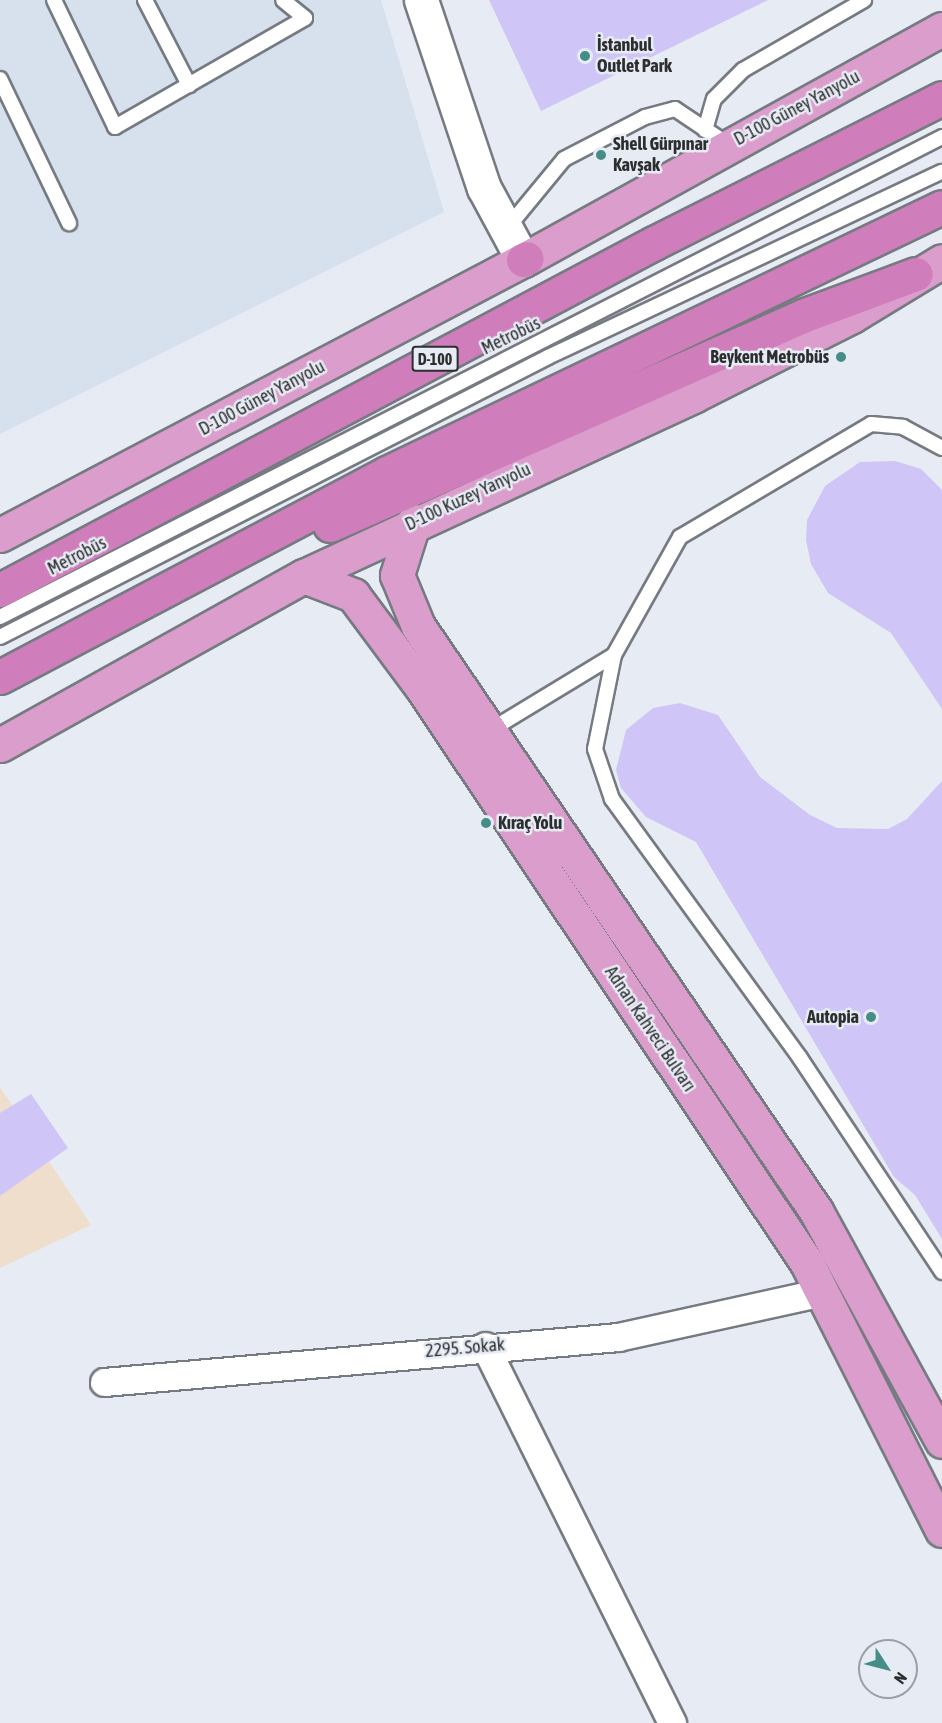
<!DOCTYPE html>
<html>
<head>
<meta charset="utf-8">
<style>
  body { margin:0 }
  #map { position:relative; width:942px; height:1723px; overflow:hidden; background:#e7ebf3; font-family:"Asap Condensed",sans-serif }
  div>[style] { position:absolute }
  .built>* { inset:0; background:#d7e0ed }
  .education>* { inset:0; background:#f0decd }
  .building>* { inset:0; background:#cfc5f6 }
  .roads { filter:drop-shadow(2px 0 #767a81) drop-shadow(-2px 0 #767a81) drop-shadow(0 2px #767a81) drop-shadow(0 -2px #767a81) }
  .service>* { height:14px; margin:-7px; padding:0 7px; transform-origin:7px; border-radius:7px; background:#fff }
  .minor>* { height:27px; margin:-13.5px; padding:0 13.5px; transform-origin:13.5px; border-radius:13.5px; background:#fff }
  .secondary>* { height:33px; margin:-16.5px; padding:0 16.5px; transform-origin:16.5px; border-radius:16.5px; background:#fff }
  .primary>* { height:33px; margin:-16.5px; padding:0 16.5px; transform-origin:16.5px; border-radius:16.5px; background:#db9ecc }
  .trunk>* { height:33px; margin:-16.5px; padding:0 16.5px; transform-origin:16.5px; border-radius:16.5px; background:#cf7ebb }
  .dots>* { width:16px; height:16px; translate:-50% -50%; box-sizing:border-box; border:3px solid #e7ebf3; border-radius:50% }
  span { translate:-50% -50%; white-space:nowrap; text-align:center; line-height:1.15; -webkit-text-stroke:5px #e7ebf3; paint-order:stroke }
  .shield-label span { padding:2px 4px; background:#e7ebf3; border:2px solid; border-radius:4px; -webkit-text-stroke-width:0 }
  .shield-label { font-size:16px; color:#2c2e30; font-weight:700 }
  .poi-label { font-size:18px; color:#2c2e30; font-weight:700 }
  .left { translate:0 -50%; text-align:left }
  .right { translate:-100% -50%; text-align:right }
  .street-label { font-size:18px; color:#2c2e30 }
  .north { position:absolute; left:858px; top:1639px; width:60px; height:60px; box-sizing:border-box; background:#e7ebf3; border:2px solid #9c9fa5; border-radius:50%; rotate:126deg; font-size:16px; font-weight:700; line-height:24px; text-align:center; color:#2c2e30 }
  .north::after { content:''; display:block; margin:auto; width:21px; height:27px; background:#468d88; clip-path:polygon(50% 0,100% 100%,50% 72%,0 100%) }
</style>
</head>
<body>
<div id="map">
  <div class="built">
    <div style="clip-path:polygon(0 0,381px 0,444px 212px,0 434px)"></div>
  </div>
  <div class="education">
    <div style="clip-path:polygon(0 1087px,91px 1225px,0 1268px)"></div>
  </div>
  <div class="building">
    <div style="clip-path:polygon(489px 0,768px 0,541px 111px)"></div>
    <div style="clip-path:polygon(895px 461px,921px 469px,942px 490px,942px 709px,891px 633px,828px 593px,811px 564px,806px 540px,807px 520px,825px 486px,860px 462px)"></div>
    <div style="clip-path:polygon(680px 703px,718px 715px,760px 777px,810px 815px,837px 828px,888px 829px,907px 819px,942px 781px,942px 1239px,915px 1195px,894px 1177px,696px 842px,646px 817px,621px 788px,616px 770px,626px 730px,653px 708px)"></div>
    <div style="clip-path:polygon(31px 1094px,68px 1148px,0 1196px,0 1113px)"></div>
  </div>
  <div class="roads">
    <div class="service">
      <div style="left:54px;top:0;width:141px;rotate:64.3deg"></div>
      <div style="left:115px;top:127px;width:219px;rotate:-29.8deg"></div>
      <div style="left:305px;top:18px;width:28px;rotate:-141deg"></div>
      <div style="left:145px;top:0;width:96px;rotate:62.6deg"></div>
      <div style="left:0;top:79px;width:160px;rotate:64.4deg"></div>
      <div style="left:705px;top:130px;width:32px;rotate:-74deg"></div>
      <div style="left:714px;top:99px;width:41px;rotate:-45deg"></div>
      <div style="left:743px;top:70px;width:140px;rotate:-30deg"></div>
      <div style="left:508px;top:227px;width:88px;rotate:-50.5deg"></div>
      <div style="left:564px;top:159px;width:91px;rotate:-27.4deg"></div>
      <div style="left:645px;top:117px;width:31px;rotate:-15deg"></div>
      <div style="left:675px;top:109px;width:65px;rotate:33.7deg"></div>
      <div style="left:0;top:617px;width:1057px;rotate:-27deg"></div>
      <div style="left:0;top:637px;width:615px;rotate:-27.06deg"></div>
      <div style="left:548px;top:357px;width:435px;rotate:-25.2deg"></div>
      <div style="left:614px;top:655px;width:96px;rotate:101.4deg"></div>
      <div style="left:595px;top:749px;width:53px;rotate:71.2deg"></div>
      <div style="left:612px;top:799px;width:320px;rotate:54deg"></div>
      <div style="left:800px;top:1058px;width:257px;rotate:56.4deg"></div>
      <div style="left:489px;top:731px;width:146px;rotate:-31.3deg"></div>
      <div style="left:614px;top:655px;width:135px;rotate:-60.8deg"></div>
      <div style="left:680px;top:537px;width:222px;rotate:-30.6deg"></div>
      <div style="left:871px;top:424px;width:32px;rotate:5deg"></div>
      <div style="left:903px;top:427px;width:44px;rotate:28.3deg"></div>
    </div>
    <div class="minor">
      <div style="left:485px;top:1346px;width:421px;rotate:63.6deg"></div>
      <div style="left:104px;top:1382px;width:516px;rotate:-5deg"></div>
      <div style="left:618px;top:1337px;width:210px;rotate:-12.4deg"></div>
    </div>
    <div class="secondary">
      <div style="left:421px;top:0;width:198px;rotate:71.5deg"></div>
      <div style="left:484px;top:188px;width:82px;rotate:61.6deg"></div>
    </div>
    <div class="primary">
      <div style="left:527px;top:258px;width:474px;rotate:-28.9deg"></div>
      <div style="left:414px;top:521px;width:57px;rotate:107.5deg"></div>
      <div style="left:397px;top:575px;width:55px;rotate:67.6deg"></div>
      <div style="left:418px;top:626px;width:708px;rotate:55.77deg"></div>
      <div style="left:816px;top:1211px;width:262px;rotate:61.3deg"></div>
      <div style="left:0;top:535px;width:591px;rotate:-27.74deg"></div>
      <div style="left:304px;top:576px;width:53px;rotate:21.2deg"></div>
      <div style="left:353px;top:595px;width:117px;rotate:53.3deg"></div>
      <div style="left:423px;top:689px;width:691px;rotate:56.22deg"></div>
      <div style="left:807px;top:1263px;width:299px;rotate:63.2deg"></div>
      <div style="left:0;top:745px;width:348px;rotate:-29.1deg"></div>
      <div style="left:304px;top:576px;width:429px;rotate:-24.8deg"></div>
      <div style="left:693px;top:396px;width:178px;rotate:-26.7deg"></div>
      <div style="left:852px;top:316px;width:105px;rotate:-31.4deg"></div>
    </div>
    <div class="trunk">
      <div style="left:523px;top:260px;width:4px;rotate:-27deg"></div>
      <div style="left:330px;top:525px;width:519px;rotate:-23.85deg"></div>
      <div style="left:805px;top:315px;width:118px;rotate:-20.3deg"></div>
      <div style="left:0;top:590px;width:740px;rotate:-27.95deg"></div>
      <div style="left:654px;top:243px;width:322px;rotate:-26.7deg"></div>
      <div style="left:0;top:677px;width:437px;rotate:-27.8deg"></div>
      <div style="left:387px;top:473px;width:615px;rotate:-25.61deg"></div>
    </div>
  </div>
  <div class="dots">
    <div style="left:585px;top:56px;background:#468d88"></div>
    <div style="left:601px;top:155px;background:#468d88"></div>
    <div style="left:841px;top:357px;background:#468d88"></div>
    <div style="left:486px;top:823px;background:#468d88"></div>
    <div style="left:871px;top:1017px;background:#468d88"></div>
  </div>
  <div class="shield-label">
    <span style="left:435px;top:359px">D-100</span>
  </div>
  <div class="poi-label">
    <span class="left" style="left:597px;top:56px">İstanbul<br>Outlet Park</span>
    <span class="left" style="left:613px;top:155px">Shell Gürpınar<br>Kavşak</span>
    <span class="right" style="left:829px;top:357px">Beykent Metrobüs</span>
    <span class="left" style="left:498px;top:823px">Kıraç Yolu</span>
    <span class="right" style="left:859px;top:1017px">Autopia</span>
  </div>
  <div class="street-label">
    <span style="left:797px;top:108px;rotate:-28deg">D-100 Güney Yanyolu</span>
    <span style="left:511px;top:336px;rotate:-26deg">Metrobüs</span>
    <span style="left:262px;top:398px;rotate:-28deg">D-100 Güney Yanyolu</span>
    <span style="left:468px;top:497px;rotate:-25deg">D-100 Kuzey Yanyolu</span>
    <span style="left:77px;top:556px;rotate:-27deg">Metrobüs</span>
    <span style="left:650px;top:1029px;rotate:56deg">Adnan Kahveci Bulvarı</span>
    <span style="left:465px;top:1348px;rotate:-5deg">2295. Sokak</span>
  </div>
  <div class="north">N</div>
</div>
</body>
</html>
